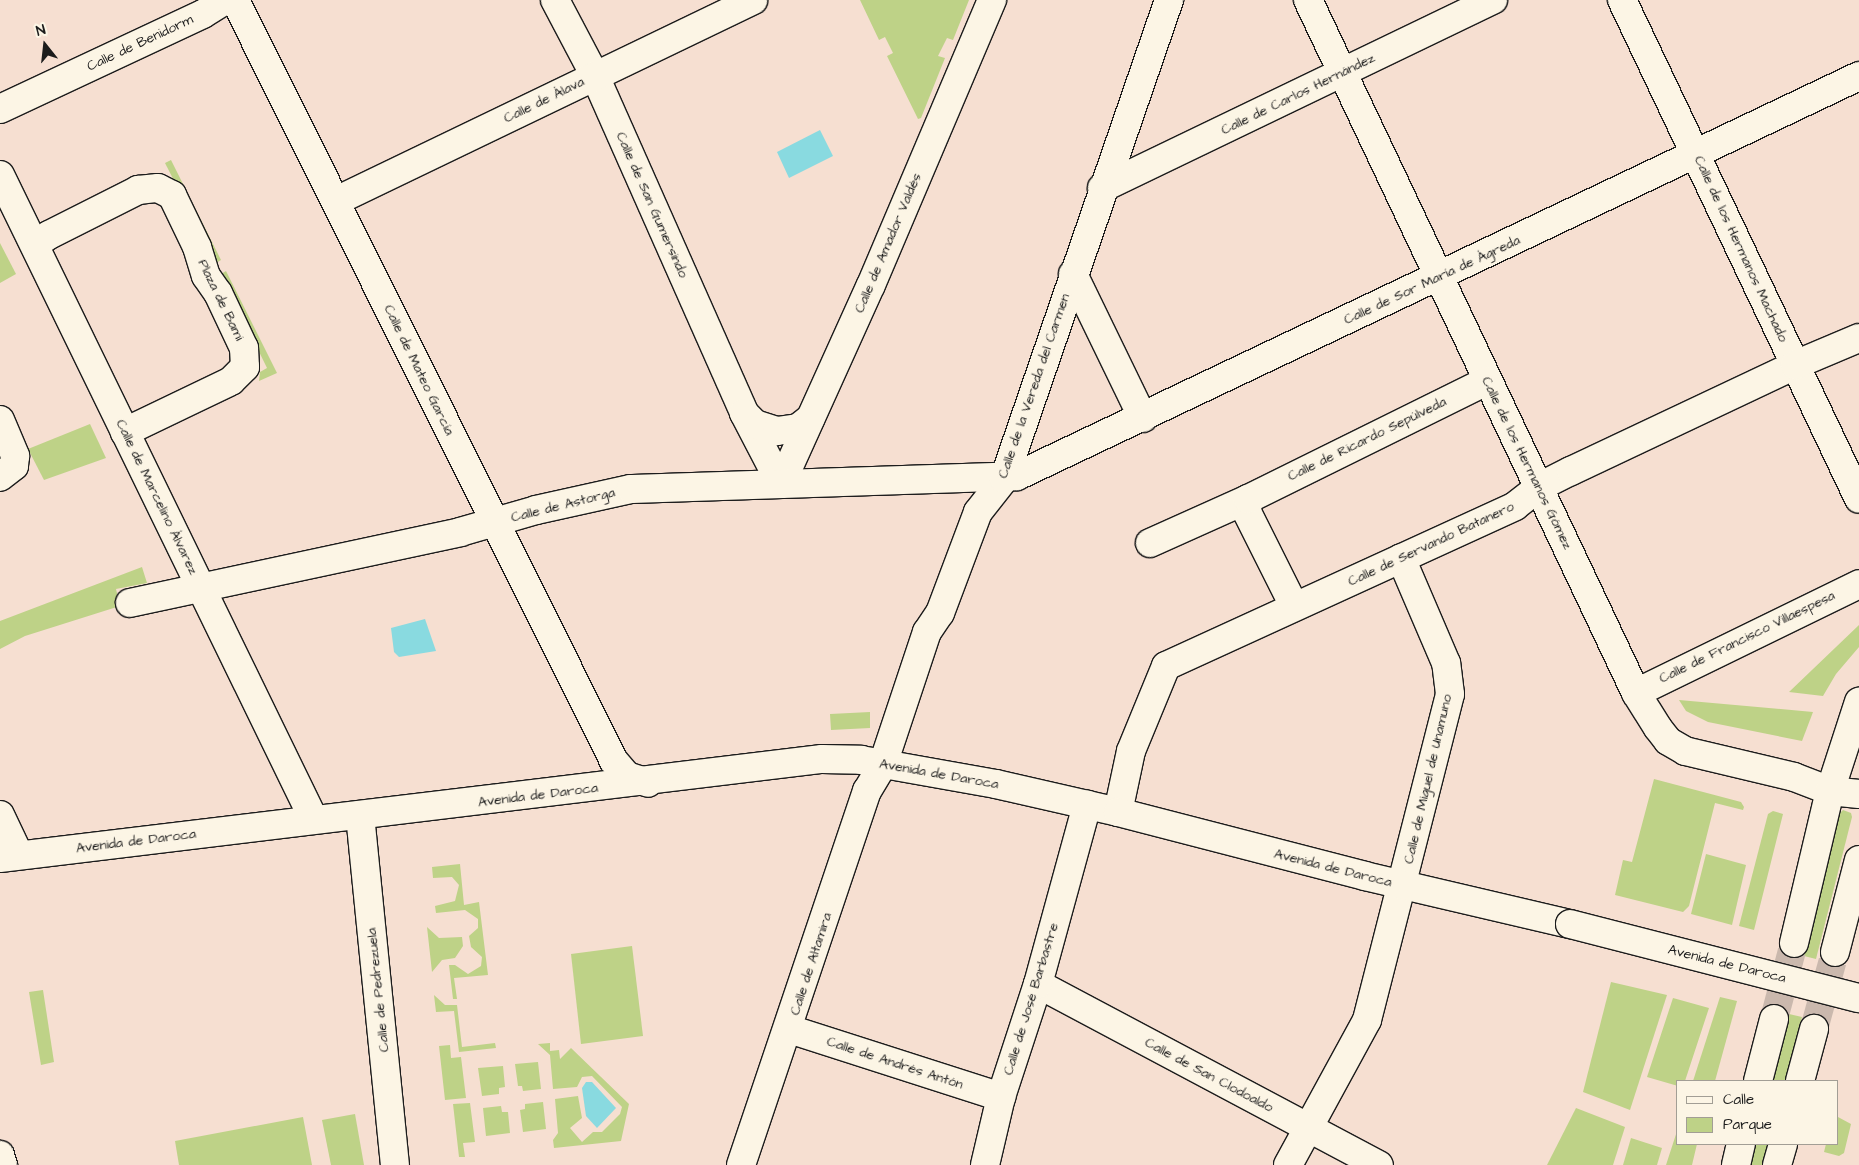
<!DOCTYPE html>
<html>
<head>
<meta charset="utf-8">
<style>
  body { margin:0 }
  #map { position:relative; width:1859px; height:1165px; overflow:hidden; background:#f6dfd1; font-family:"Architects Daughter",sans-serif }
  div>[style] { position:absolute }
  .green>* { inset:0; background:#bed287 }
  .water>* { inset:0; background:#89dae0 }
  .minor-tunnel>* { height:28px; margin-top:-14px; transform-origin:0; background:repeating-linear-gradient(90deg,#cab8ad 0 28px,transparent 0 42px) }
  .roads { filter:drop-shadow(1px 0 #1c1c1c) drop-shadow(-1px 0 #1c1c1c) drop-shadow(0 1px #1c1c1c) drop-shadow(0 -1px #1c1c1c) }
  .minor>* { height:28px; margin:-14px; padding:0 14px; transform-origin:14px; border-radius:14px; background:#fcf5e5 }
  .major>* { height:28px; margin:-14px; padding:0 14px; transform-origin:14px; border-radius:14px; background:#fcf5e5 }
  .bridges { filter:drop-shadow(1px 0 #1c1c1c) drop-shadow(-1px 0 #1c1c1c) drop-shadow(0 1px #1c1c1c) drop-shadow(0 -1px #1c1c1c) }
  .major-bridge>* { height:28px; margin:-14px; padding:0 14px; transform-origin:14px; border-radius:14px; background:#fcf5e5 }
  span { translate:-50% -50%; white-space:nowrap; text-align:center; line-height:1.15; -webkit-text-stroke:4px #fcf5e5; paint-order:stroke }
  .street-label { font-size:14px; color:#1c1c1c }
  .legend { position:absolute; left:1676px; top:1080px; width:162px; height:65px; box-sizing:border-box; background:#fcf5e5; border:1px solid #a29e95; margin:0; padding:6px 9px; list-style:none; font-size:15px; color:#1c1c1c }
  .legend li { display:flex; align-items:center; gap:10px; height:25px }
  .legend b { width:25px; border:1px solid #a29e95 }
  .north { position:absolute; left:20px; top:20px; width:50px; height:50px; -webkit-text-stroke:4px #fcf5e5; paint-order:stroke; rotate:344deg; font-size:14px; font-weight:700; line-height:20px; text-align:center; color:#1c1c1c }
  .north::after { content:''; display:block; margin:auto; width:18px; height:22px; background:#1c1c1c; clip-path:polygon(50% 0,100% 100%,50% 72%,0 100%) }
</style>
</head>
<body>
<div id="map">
  <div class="green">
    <div style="clip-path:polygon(860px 0,969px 0,953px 40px,947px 38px,938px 56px,945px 58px,921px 118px,918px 119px,887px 56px,893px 53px,885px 37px,879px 40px)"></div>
    <div style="clip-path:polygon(171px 160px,221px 260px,216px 263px,165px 163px)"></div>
    <div style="clip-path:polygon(0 243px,16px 274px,0 283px)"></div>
    <div style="clip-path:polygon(226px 271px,277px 373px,259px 381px,260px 372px,267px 368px,221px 274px)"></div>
    <div style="clip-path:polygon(90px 424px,106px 458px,44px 480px,28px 449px)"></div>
    <div style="clip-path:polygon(142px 567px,147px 583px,116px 589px,120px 606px,25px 636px,0 649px,0 621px)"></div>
    <div style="clip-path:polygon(1859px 625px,1859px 647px,1836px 674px,1823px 696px,1789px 692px)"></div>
    <div style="clip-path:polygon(1679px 700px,1813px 712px,1802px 741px,1708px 722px,1686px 711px)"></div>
    <div style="clip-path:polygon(870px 712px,870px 728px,831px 730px,830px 714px)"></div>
    <div style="clip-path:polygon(1654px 779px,1741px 802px,1744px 807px,1743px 810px,1715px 803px,1689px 906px,1683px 912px,1615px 895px,1623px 860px,1632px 862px)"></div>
    <div style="clip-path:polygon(1843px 810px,1851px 813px,1852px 817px,1816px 959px,1804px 956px,1839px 814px)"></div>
    <div style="clip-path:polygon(1773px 811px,1783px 814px,1754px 930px,1739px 926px,1768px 814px)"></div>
    <div style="clip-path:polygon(1706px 854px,1746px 865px,1732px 925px,1691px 914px)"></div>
    <div style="clip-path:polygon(460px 864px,464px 905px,479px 902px,488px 975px,454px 978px,457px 999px,453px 999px,449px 965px,455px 965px,468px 974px,481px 966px,482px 957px,471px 947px,469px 936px,478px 928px,478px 919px,465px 910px,436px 913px,435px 906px,455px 901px,459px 885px,452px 877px,433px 878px,432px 867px)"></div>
    <div style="clip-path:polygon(427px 927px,439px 938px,462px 937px,463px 946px,455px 958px,442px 960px,432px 972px)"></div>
    <div style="clip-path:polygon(632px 946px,643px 1036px,581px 1044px,571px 954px)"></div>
    <div style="clip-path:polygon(1611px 982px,1667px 995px,1630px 1110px,1583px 1092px)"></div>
    <div style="clip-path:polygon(43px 990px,54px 1062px,41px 1065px,29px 992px)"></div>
    <div style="clip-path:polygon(434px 995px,445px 1005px,457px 1005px,462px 1047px,495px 1043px,496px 1048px,459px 1052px,454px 1011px,436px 1012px)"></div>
    <div style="clip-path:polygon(1720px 997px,1737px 1001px,1715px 1081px,1693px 1081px)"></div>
    <div style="clip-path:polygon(1673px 998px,1709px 1008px,1685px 1081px,1678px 1081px,1678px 1086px,1647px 1077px)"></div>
    <div style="clip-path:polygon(1789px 1014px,1802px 1017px,1785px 1081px,1772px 1081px)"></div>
    <div style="clip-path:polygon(550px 1043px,550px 1051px,559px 1050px,560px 1059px,571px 1048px,629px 1104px,621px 1141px,554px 1148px,553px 1140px,558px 1133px,555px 1099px,578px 1096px,582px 1118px,570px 1128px,582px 1142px,593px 1132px,602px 1132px,620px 1114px,622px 1107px,592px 1076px,582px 1077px,577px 1087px,553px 1089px,550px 1055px,538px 1044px)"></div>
    <div style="clip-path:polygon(450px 1045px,451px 1058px,461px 1057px,466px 1098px,445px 1100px,439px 1046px)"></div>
    <div style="clip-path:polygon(538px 1062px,541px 1089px,523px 1091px,522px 1086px,518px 1086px,515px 1064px)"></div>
    <div style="clip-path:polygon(503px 1066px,505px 1087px,499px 1088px,499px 1094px,482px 1096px,478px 1068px)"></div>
    <div style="clip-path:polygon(543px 1102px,546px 1129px,523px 1132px,520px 1110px,525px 1109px,525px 1104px)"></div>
    <div style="clip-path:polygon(470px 1103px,475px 1142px,463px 1143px,465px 1157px,459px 1157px,453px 1104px)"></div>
    <div style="clip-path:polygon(501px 1106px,502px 1112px,508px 1112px,510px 1133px,486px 1136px,483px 1108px)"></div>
    <div style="clip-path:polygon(1576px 1108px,1625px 1127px,1613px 1165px,1547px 1165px)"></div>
    <div style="clip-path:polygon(355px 1114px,364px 1165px,331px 1165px,322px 1120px)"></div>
    <div style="clip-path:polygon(303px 1117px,312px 1165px,179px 1165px,175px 1141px)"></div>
    <div style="clip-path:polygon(1838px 1117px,1851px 1124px,1844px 1153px,1839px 1156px,1824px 1152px,1826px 1144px,1838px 1144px)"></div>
    <div style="clip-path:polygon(1678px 1128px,1678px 1144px,1697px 1144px,1692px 1165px,1666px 1165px)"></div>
    <div style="clip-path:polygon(1631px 1138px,1662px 1148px,1657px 1165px,1623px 1165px)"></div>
    <div style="clip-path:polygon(1756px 1144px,1769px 1144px,1764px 1165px,1750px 1165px)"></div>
  </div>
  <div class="water">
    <div style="clip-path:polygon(820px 130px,833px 156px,789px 178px,777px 152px)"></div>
    <div style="clip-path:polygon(425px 619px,436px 651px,399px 657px,394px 652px,391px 628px)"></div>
    <div style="clip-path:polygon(586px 1082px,592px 1082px,616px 1108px,597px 1128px,586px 1116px,582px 1088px)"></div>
  </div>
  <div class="minor-tunnel">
    <div style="left:1774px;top:1019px;width:79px;rotate:-75.3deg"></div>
    <div style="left:1814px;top:1029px;width:80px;rotate:-74.7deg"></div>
  </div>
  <div class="roads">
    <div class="minor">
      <div style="left:555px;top:0;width:86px;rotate:62.2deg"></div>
      <div style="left:595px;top:76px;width:368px;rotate:66.1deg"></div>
      <div style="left:744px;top:413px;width:80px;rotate:62.5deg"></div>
      <div style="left:1308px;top:0;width:767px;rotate:64.67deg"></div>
      <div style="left:1636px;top:693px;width:41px;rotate:57.8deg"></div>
      <div style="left:1658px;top:728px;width:16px;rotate:52deg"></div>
      <div style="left:1668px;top:741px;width:20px;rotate:30deg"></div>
      <div style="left:1685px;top:751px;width:112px;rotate:13.4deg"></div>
      <div style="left:1794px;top:777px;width:39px;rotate:21deg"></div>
      <div style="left:1830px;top:791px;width:29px;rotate:6deg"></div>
      <div style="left:1622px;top:0;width:552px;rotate:64.59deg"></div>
      <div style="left:0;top:109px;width:224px;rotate:-25.1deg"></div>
      <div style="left:203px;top:14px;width:26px;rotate:-32deg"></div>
      <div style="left:0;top:175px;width:715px;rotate:64.04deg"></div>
      <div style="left:1102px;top:188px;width:434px;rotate:-25.7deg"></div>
      <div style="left:336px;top:201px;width:463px;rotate:-25.7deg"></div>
      <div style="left:35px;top:245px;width:17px;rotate:-36deg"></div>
      <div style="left:49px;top:235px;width:100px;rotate:-26.8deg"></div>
      <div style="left:138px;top:190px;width:20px;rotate:-6deg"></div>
      <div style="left:158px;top:188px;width:16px;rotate:27deg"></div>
      <div style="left:172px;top:195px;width:58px;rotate:64.3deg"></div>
      <div style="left:197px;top:247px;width:30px;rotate:73deg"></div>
      <div style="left:206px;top:276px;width:21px;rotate:55deg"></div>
      <div style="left:218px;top:293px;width:61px;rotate:64.7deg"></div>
      <div style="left:244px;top:348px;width:19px;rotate:87deg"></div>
      <div style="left:245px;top:367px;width:20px;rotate:135deg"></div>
      <div style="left:231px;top:381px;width:118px;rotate:154.3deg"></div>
      <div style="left:1073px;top:274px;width:160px;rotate:64.1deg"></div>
      <div style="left:744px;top:413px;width:16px;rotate:45deg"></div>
      <div style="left:755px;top:424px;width:23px;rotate:18deg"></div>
      <div style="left:777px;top:431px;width:21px;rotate:-8deg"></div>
      <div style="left:798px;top:428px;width:16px;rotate:-38deg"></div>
      <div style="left:0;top:420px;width:39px;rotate:67deg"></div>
      <div style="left:15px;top:456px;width:10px;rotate:96deg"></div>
      <div style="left:14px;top:466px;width:18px;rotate:142deg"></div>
      <div style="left:781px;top:484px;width:218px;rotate:-65.7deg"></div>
      <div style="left:871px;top:285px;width:310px;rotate:-67deg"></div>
      <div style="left:1150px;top:543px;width:107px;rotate:-24.2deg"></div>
      <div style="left:130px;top:603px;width:338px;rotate:-12.1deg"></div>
      <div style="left:460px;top:532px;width:79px;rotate:-16.1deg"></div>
      <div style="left:536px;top:510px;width:97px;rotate:-12.5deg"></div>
      <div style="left:631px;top:489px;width:386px;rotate:-1.9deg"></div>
      <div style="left:1017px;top:476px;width:932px;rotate:-25.41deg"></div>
      <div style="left:1294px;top:606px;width:105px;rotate:-116.6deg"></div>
      <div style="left:1247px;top:512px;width:13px;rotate:-86deg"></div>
      <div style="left:1248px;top:499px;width:267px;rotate:-26.3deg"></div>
      <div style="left:1636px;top:693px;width:248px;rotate:-26deg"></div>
      <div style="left:1118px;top:812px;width:62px;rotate:-78deg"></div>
      <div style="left:1131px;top:751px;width:92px;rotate:-67.6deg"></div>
      <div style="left:1166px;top:666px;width:384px;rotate:-24.6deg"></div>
      <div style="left:1515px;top:506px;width:31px;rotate:-38deg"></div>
      <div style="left:1539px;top:487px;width:36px;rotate:-27deg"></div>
      <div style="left:1571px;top:471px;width:248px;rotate:-25.3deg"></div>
      <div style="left:1795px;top:365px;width:69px;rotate:-22.9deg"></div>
      <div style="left:0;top:815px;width:44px;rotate:64.6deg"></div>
      <div style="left:360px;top:815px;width:352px;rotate:84.3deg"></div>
      <div style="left:1794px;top:943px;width:156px;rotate:-76.7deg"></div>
      <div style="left:1830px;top:791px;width:94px;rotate:-72deg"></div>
      <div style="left:1835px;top:952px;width:95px;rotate:-75.4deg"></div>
      <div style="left:1038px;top:984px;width:386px;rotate:28deg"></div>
      <div style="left:789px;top:1029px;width:223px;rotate:17.8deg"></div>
      <div style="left:1758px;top:1081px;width:64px;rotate:-75.5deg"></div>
      <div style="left:1800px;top:1081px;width:54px;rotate:-74.9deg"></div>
      <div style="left:0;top:1155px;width:10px;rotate:73deg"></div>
      <div style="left:741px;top:1165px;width:395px;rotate:-71.4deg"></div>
      <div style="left:867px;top:791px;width:31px;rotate:-59deg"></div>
      <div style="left:883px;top:764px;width:139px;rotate:-71.6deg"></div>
      <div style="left:927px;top:632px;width:23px;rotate:-56deg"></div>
      <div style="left:940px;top:613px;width:108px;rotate:-69.4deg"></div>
      <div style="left:978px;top:512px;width:42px;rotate:-51.8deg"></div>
      <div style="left:1004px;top:479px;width:507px;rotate:-70.99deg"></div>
      <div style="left:985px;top:1165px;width:70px;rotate:-76.8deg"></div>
      <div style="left:1001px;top:1097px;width:119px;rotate:-71.9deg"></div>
      <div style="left:1038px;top:984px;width:186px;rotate:-74.7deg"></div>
      <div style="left:1288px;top:1165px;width:165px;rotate:-61.4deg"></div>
      <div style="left:1367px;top:1020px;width:336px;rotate:-75.7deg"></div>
      <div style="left:1450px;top:694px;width:31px;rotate:-97deg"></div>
      <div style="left:1446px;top:663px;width:114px;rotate:-113.2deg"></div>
      <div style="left:1736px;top:1165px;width:22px;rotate:-77deg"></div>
      <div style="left:1777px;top:1165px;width:22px;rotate:-74deg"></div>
    </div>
    <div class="major">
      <div style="left:235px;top:0;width:850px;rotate:63.53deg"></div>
      <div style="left:614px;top:761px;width:20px;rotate:49deg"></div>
      <div style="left:627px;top:776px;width:22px;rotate:18deg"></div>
      <div style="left:0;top:858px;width:828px;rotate:-6.87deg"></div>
      <div style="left:822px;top:759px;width:39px;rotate:1deg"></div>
      <div style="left:861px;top:760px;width:137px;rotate:10.1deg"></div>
      <div style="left:996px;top:784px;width:125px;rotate:12.9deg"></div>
      <div style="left:1118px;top:812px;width:255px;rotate:14.5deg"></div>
      <div style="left:1365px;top:876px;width:211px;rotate:13.2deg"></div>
    </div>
  </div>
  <div class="bridges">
    <div class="major-bridge">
      <div style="left:1570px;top:924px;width:298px;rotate:14.4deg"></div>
    </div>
  </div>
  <div class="street-label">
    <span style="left:140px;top:43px;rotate:-25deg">Calle de Benidorm</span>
    <span style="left:1298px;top:94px;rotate:-26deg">Calle de Carlos Hernández</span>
    <span style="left:544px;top:100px;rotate:-26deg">Calle de Álava</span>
    <span style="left:652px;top:205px;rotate:66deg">Calle de San Gumersindo</span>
    <span style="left:888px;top:243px;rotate:-67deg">Calle de Amador Valdés</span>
    <span style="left:1741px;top:249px;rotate:65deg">Calle de los Hermanos Machado</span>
    <span style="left:1432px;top:280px;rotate:-25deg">Calle de Sor María de Ágreda</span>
    <span style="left:221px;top:300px;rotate:64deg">Plaza de Bami</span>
    <span style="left:419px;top:370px;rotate:64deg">Calle de Mateo García</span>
    <span style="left:1034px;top:386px;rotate:-71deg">Calle de la Vereda del Carmen</span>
    <span style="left:1367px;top:439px;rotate:-26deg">Calle de Ricardo Sepúlveda</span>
    <span style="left:1527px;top:463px;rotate:64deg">Calle de los Hermanos Gómez</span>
    <span style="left:157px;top:497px;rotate:64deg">Calle de Marcelino Álvarez</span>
    <span style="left:563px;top:505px;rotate:-14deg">Calle de Astorga</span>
    <span style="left:1431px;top:544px;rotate:-25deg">Calle de Servando Batanero</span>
    <span style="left:1747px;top:637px;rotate:-26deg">Calle de Francisco Villaespesa</span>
    <span style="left:939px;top:774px;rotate:10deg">Avenida de Daroca</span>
    <span style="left:1428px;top:779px;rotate:-77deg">Calle de Miguel de Unamuno</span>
    <span style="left:538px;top:795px;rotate:-7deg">Avenida de Daroca</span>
    <span style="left:136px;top:841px;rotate:-7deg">Avenida de Daroca</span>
    <span style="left:1333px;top:868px;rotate:14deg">Avenida de Daroca</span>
    <span style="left:811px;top:964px;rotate:-72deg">Calle de Altamira</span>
    <span style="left:1727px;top:964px;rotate:14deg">Avenida de Daroca</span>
    <span style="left:378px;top:990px;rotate:-96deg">Calle de Pedrezuela</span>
    <span style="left:1031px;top:999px;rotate:-73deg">Calle de José Barbastre</span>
    <span style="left:895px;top:1063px;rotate:18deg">Calle de Andrés Antón</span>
    <span style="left:1209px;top:1075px;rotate:28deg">Calle de San Clodoaldo</span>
  </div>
  <ul class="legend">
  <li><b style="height:6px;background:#fcf5e5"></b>Calle</li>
  <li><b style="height:14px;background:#bed287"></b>Parque</li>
  </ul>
  <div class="north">N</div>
</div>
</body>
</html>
